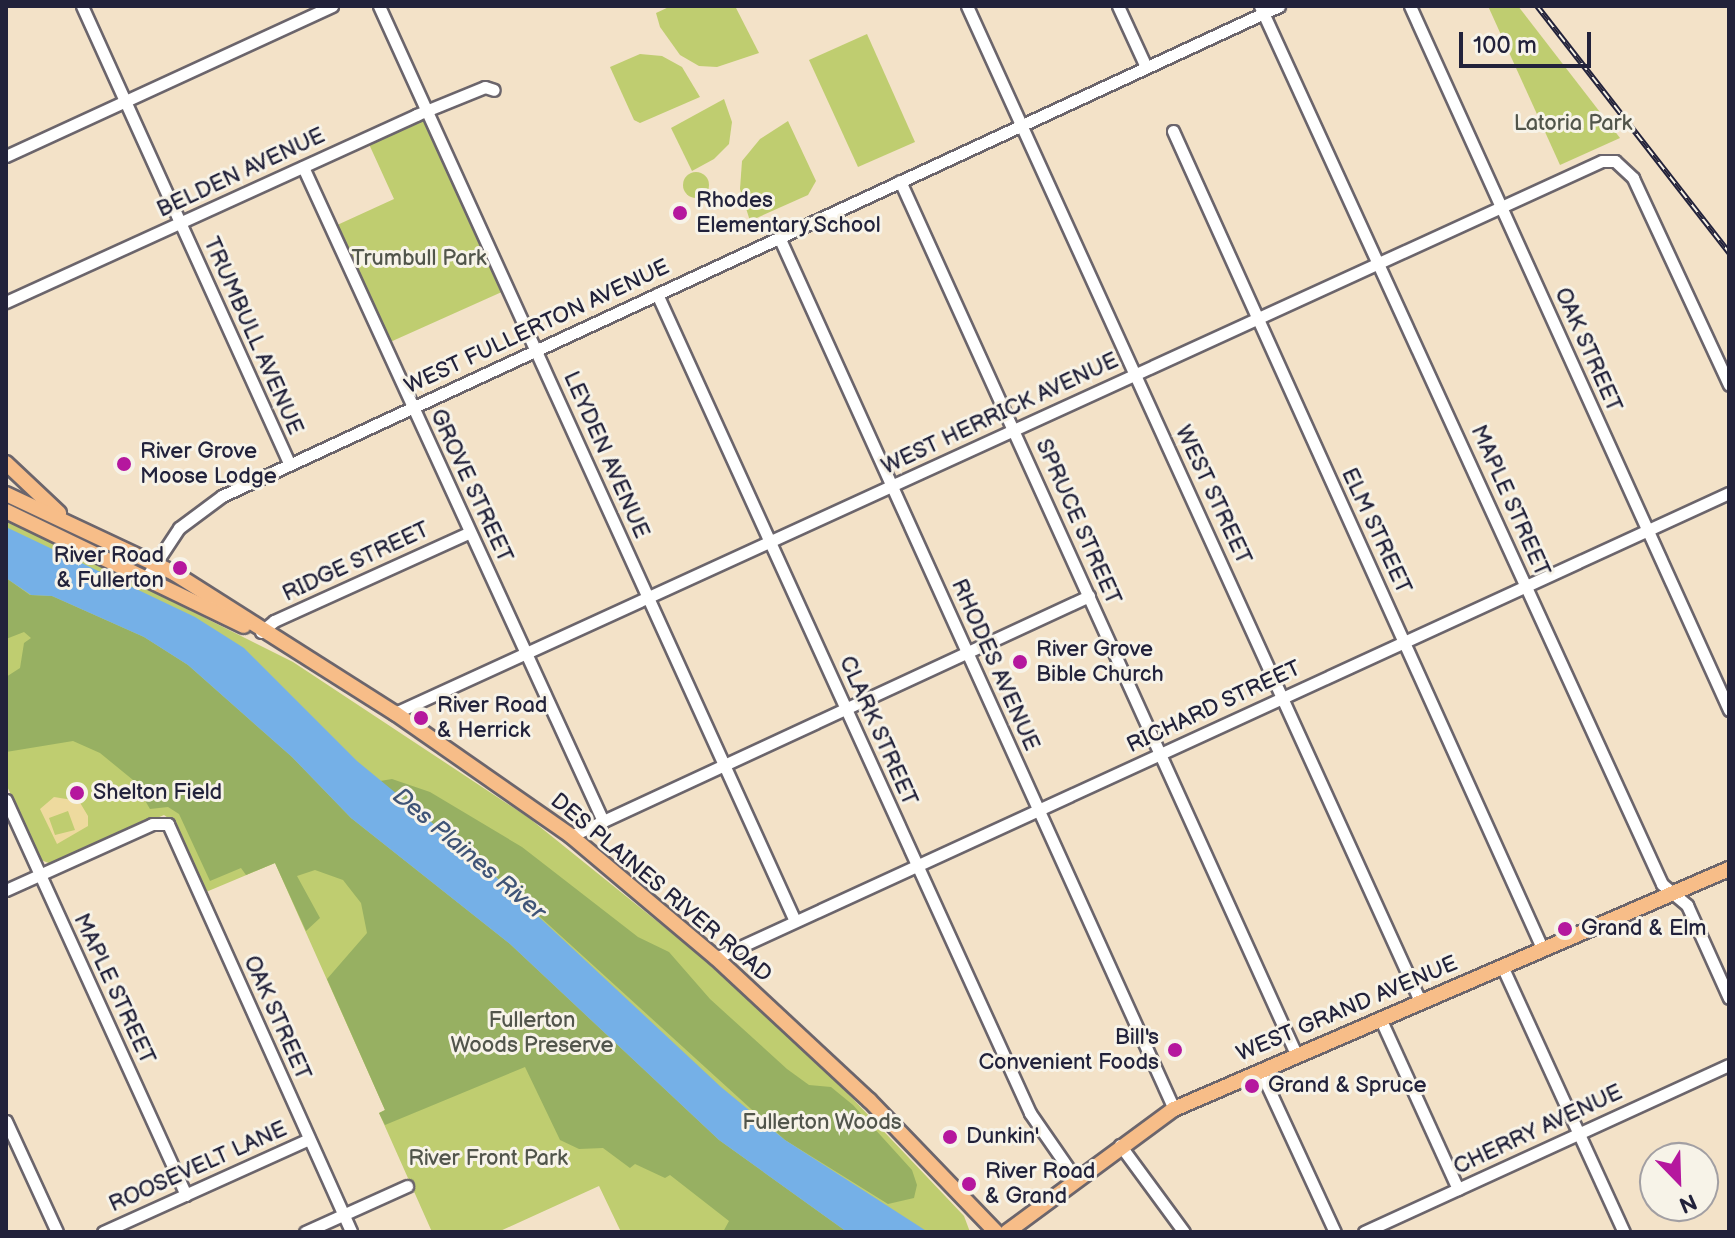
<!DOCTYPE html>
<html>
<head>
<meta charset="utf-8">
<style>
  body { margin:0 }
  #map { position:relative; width:1735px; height:1238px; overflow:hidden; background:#f3e2c8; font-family:"Balsamiq Sans",sans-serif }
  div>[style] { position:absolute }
  .green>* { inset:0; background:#bfcd70 }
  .round { border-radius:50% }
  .forest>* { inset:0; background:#97b062 }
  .sand>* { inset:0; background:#eeda9e }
  .water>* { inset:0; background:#75b0e7 }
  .roads { filter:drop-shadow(2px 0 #6b656c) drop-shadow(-2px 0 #6b656c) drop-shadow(0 2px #6b656c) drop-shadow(0 -2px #6b656c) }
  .minor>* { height:11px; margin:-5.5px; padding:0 5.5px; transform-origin:5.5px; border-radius:5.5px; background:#fff }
  .major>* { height:14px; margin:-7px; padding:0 7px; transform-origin:7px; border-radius:7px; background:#f7bd88 }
  .rail>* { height:6px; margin-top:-3px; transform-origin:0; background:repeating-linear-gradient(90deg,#f7f3e8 0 9px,#22223b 0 18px); box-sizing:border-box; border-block:2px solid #22223b }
  .dots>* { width:22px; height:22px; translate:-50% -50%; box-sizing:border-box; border:4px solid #f7f3e8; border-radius:50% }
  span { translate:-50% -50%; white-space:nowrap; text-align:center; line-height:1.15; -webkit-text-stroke:6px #f7f3e8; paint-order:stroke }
  .park-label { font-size:22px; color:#51554b }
  .street-label { font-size:22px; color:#22223b }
  .poi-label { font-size:22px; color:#22223b }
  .left { translate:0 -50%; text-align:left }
  .right { translate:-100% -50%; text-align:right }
  .water-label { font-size:24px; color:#3f5477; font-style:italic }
  .frame { position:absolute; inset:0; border:8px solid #22223b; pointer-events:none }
  .north { position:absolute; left:1639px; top:1142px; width:80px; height:80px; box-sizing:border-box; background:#f7f3e8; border:2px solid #a29fa3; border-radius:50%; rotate:157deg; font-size:22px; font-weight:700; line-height:32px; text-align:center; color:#22223b }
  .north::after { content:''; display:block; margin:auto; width:28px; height:36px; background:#b5179e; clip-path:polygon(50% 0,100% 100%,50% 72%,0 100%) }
  .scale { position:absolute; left:1459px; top:32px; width:132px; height:36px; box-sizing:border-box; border:4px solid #22223b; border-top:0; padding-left:10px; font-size:24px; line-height:28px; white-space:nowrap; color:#22223b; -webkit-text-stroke:6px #f7f3e8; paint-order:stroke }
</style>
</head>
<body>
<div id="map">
  <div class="green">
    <div style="clip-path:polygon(671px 6px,735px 6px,759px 53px,717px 67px,699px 66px,680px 55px,660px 27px,656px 13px)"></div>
    <div style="clip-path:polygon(1488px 6px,1518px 6px,1620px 138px,1560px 165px)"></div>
    <div style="clip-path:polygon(867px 34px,915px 142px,858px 167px,809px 60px)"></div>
    <div style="clip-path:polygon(640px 54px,662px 56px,682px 67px,700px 97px,640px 123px,634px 120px,610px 67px)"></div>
    <div style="clip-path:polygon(724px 99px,732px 122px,729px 144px,714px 159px,692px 171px,671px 128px)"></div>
    <div style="clip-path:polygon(421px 120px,428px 125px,504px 291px,388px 343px,335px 226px,394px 199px,368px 142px)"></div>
    <div style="clip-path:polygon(788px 121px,816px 181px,808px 195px,750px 221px,740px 189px,742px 161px,760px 139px)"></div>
    <div class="round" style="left:683px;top:172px;width:26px;height:26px"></div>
    <div style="clip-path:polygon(6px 518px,293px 662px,529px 818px,694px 951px,818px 1062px,964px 1216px,970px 1232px,621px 1232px,599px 1186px,498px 1232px,432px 1232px,379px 1113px,385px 1110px,275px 863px,206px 892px,175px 823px,164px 815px,51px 864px,41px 860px,6px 784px)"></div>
  </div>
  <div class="forest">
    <div style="clip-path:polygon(6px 578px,30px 595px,52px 596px,144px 637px,188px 665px,292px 757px,351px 818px,510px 944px,719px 1140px,847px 1232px,723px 1232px,729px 1221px,670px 1175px,665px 1178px,635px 1164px,630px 1168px,603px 1148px,579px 1149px,560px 1140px,525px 1067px,385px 1125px,379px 1113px,385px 1110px,327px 979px,367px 933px,361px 903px,343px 880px,315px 870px,297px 876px,320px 918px,306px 931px,275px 863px,246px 875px,241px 868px,210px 881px,179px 814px,168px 807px,150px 809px,133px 780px,100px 753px,73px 741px,6px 752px,6px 677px,20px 668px,24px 643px,31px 638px,24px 632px,6px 639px)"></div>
    <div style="clip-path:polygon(392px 779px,430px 792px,522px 847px,638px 937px,669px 952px,710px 999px,787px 1069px,809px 1085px,831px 1087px,853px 1105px,912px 1170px,917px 1185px,914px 1198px,888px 1204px,785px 1140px,482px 864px,380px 781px)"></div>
  </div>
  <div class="sand">
    <div style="clip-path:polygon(evenodd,54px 797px,79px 801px,88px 816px,88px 826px,57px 844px,40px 809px,54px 797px,68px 811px,75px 830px,55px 835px,49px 818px,68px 811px)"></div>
  </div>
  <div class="water">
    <div style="clip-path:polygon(6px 527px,195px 617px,244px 648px,357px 761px,482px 864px,721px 1087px,785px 1140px,928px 1232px,847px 1232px,719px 1140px,510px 944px,351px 818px,292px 757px,188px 665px,144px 637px,52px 596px,31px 595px,6px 578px)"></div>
  </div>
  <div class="roads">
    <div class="minor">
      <div style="left:82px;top:6px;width:502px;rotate:65.63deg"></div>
      <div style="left:379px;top:6px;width:1005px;rotate:65.55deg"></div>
      <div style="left:967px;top:6px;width:1093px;rotate:65.52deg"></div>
      <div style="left:1118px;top:6px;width:67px;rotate:65.3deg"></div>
      <div style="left:1260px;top:6px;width:966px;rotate:65.4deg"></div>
      <div style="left:1662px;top:884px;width:33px;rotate:40deg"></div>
      <div style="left:1687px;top:905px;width:102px;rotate:65.7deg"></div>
      <div style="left:1410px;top:6px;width:773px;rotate:65.62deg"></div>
      <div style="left:1173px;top:131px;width:896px;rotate:65.69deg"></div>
      <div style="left:6px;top:156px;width:359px;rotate:-24.7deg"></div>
      <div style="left:303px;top:167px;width:720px;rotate:65.36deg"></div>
      <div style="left:900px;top:181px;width:959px;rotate:65.6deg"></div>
      <div style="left:779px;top:237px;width:957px;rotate:65.63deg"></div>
      <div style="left:657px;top:294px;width:900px;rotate:65.51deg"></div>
      <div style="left:1030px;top:1113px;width:79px;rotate:55.3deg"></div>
      <div style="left:6px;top:302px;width:451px;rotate:-24.5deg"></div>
      <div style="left:416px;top:115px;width:74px;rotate:-22.1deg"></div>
      <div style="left:485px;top:87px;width:9px;rotate:18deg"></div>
      <div style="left:146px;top:578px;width:60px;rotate:-56.6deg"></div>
      <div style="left:179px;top:528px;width:54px;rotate:-36.7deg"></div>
      <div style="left:222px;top:496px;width:1165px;rotate:-24.87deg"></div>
      <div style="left:261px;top:632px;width:17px;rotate:-40deg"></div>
      <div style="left:274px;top:621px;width:215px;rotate:-24.4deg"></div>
      <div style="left:395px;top:713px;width:1327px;rotate:-24.58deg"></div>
      <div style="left:1602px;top:161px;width:13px"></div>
      <div style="left:1615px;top:161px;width:25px;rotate:43deg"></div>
      <div style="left:1633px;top:178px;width:228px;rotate:65.1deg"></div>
      <div style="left:6px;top:800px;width:434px;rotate:65.5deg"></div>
      <div style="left:571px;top:836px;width:571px;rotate:-24.86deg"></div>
      <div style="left:6px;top:890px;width:160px;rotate:-24.3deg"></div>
      <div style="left:152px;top:824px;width:16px"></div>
      <div style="left:168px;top:824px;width:447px;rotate:65.8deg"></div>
      <div style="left:716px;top:958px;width:1115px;rotate:-24.66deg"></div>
      <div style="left:1502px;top:966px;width:293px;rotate:65.4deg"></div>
      <div style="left:1380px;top:1018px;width:188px;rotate:65.5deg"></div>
      <div style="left:1260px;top:1070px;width:179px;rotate:65.2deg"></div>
      <div style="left:6px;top:1121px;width:122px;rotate:65.3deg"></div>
      <div style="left:1120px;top:1145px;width:108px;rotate:53.7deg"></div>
      <div style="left:103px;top:1232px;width:226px;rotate:-24.3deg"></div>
      <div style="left:305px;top:1232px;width:112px;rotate:-24.3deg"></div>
      <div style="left:1364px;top:1232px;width:401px;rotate:-24.6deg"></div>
    </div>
    <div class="major">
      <div style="left:6px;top:463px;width:73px;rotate:43.3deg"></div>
      <div style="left:6px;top:494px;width:186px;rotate:25.2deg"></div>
      <div style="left:174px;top:573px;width:262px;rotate:32.4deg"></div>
      <div style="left:395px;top:713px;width:215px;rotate:34.9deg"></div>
      <div style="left:571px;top:836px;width:189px;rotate:40.1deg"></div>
      <div style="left:716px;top:958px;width:209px;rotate:42.9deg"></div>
      <div style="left:869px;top:1100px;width:183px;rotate:46.1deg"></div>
      <div style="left:6px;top:511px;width:264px;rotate:25.8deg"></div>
      <div style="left:1007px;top:1232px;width:207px;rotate:-36.4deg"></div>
      <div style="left:1174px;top:1109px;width:605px;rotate:-23.39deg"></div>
    </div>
  </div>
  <div class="rail">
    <div style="left:1537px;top:6px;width:313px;rotate:52.1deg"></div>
  </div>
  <div class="dots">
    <div style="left:680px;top:213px;background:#b5179e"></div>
    <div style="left:124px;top:464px;background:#b5179e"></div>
    <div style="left:180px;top:568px;background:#b5179e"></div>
    <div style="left:1020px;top:662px;background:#b5179e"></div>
    <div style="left:421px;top:718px;background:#b5179e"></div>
    <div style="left:77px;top:793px;background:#b5179e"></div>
    <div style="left:1565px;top:929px;background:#b5179e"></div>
    <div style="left:1175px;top:1050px;background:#b5179e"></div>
    <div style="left:1252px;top:1086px;background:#b5179e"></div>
    <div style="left:950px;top:1137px;background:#b5179e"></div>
    <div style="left:969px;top:1184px;background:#b5179e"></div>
  </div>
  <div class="park-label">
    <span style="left:1573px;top:124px">Latoria Park</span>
    <span style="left:419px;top:259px">Trumbull Park</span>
    <span style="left:532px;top:1033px">Fullerton<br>Woods Preserve</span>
    <span style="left:822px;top:1123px">Fullerton Woods</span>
    <span style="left:488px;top:1159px">River Front Park</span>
  </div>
  <div class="street-label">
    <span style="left:241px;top:173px;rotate:-25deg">BELDEN AVENUE</span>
    <span style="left:537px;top:327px;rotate:-25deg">WEST FULLERTON AVENUE</span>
    <span style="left:253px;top:336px;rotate:66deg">TRUMBULL AVENUE</span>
    <span style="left:1588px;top:350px;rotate:66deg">OAK STREET</span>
    <span style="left:1000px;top:414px;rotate:-25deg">WEST HERRICK AVENUE</span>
    <span style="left:606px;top:455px;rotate:66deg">LEYDEN AVENUE</span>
    <span style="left:471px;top:486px;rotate:65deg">GROVE STREET</span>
    <span style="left:1213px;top:495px;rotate:65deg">WEST STREET</span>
    <span style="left:1510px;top:501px;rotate:66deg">MAPLE STREET</span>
    <span style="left:1078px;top:522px;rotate:66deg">SPRUCE STREET</span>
    <span style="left:1376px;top:531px;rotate:65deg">ELM STREET</span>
    <span style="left:356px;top:562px;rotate:-25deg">RIDGE STREET</span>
    <span style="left:995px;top:665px;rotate:66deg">RHODES AVENUE</span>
    <span style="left:1214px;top:707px;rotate:-25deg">RICHARD STREET</span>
    <span style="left:878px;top:731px;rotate:66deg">CLARK STREET</span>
    <span style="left:661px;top:888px;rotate:40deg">DES PLAINES RIVER ROAD</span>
    <span style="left:114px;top:989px;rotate:65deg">MAPLE STREET</span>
    <span style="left:1347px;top:1009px;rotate:-23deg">WEST GRAND AVENUE</span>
    <span style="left:277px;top:1018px;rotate:66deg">OAK STREET</span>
    <span style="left:1538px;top:1130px;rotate:-25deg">CHERRY AVENUE</span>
    <span style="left:198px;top:1167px;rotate:-24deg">ROOSEVELT LANE</span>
  </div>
  <div class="poi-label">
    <span class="left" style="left:696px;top:213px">Rhodes<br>Elementary School</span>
    <span class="left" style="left:140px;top:464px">River Grove<br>Moose Lodge</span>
    <span class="right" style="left:164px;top:568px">River Road<br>&amp; Fullerton</span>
    <span class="left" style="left:1036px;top:662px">River Grove<br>Bible Church</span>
    <span class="left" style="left:437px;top:718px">River Road<br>&amp; Herrick</span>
    <span class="left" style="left:93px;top:793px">Shelton Field</span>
    <span class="left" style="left:1581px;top:929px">Grand &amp; Elm</span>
    <span class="right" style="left:1159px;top:1050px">Bill's<br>Convenient Foods</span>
    <span class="left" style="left:1268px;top:1086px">Grand &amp; Spruce</span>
    <span class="left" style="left:966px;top:1137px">Dunkin'</span>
    <span class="left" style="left:985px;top:1184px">River Road<br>&amp; Grand</span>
  </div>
  <div class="water-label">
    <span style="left:469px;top:854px;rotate:40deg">Des Plaines River</span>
  </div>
  <div class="frame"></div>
  <div class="north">N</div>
  <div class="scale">100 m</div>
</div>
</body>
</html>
